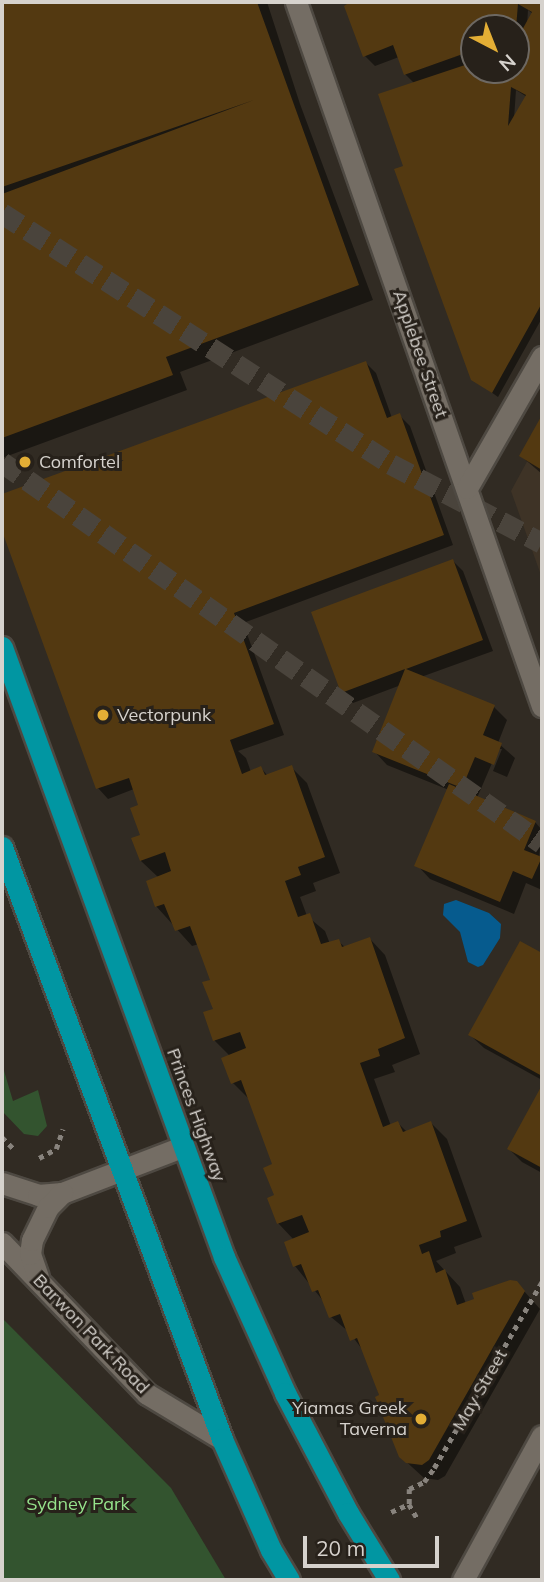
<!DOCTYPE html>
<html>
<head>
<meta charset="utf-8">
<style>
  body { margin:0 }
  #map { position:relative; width:544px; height:1582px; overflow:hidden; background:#312b23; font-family:Mulish,sans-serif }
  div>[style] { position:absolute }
  .built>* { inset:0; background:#3e3326 }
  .green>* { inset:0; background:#33542f }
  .water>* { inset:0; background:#065b8e }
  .shadow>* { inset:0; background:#0007 }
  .building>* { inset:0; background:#533911 }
  .highway-tunnel>* { height:21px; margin-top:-10.5px; transform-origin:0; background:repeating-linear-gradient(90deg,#4a443c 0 21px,transparent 0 31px) }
  .path>* { height:4.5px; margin-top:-2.25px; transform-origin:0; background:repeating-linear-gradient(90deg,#88837d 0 5px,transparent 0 10px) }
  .roads { filter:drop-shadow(2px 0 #4e4942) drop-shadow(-2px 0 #4e4942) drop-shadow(0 2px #4e4942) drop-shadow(0 -2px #4e4942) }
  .street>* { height:21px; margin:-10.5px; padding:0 10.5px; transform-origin:10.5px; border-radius:10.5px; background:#746d64 }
  .secondary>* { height:21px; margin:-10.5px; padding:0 10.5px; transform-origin:10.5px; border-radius:10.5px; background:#746d64 }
  .highway>* { height:21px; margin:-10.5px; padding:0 10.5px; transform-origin:10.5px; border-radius:10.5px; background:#0196a2 }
  .dots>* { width:19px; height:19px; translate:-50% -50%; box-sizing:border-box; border:4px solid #27211a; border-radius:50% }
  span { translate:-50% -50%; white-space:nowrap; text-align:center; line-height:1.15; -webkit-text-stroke:6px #27211a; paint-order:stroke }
  .street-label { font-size:18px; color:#d6d2cd }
  .poi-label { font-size:18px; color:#d6d2cd }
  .left { translate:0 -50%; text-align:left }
  .right { translate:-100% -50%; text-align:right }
  .park-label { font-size:18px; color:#96e38c }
  .frame { position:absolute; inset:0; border:4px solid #d6d2cd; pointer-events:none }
  .north { position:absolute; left:460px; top:14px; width:70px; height:70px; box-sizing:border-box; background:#27211a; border:2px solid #6d6862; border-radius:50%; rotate:138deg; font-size:19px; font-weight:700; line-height:28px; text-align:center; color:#d6d2cd }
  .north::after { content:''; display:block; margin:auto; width:24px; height:32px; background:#e3ae35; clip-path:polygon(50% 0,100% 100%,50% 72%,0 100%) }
  .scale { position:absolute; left:303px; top:1536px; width:136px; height:32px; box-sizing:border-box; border:4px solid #d6d2cd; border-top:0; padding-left:9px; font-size:21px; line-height:24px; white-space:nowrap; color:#d6d2cd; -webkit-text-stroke:5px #27211a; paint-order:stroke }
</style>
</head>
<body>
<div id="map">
  <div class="built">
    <div style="clip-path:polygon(542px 434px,542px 578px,511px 491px)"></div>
  </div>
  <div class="green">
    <div style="clip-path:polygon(2px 1064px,13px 1101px,38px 1090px,47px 1126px,38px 1136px,24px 1134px,2px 1111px)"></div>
    <div style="clip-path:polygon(2px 1318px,171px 1488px,226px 1580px,2px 1580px)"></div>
  </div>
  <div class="water">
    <div style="clip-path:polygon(456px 900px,489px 913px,501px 924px,500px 938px,483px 965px,478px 967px,468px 962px,460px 932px,443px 915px,444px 904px)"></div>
  </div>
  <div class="shadow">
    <div style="clip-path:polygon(2px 2px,267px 2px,300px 104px,373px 300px,180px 372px,187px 390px,2px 458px)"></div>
    <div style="clip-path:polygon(evenodd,352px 2px,542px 2px,542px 318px,498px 397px,473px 379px,414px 83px,405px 74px,399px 57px,375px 66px,365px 56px,352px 2px,528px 10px,533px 14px,527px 26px,528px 10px,352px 2px,474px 28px,516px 28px,516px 70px,474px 70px,474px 28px,352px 2px,516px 90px,527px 97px,514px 119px,516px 90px)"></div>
    <div style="clip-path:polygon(366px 363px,376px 373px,392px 418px,399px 415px,410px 426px,453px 545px,243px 623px,284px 735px,238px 751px,246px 758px,251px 772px,261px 768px,268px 776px,291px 767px,307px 783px,340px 873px,313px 883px,316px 891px,300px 897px,307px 916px,325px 931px,330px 944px,338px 941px,346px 948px,370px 939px,385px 955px,420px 1054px,392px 1065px,395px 1072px,374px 1079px,391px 1126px,398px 1123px,407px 1132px,431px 1123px,447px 1139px,482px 1237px,454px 1247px,456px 1253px,436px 1261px,460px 1287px,466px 1304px,516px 1282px,540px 1309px,445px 1476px,438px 1480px,424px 1478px,400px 1456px,365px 1353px,349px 1332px,331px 1317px,324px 1302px,295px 1266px,294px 1240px,278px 1223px,274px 1165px,249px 1099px,233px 1083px,230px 1056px,215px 1041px,205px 1014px,215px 1011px,212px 981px,199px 944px,192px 946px,156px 906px,159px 878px,141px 861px,133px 839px,143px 836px,140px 806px,134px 789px,108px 799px,98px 788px,2px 526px,2px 497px)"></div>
    <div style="clip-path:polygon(542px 418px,542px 474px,521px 456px)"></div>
    <div style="clip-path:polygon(453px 561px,463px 571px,493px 651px,421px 677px,494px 707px,507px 720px,498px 743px,515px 758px,507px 777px,493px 771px,502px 749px,498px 749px,477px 798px,535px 822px,542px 830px,539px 858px,542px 860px,542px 890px,526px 883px,514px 914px,430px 879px,417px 865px,449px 790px,387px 765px,374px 751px,401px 685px,353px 703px,343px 693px,314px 613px)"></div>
    <div style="clip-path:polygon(521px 943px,542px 955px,542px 1080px,484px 1048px,470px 1035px)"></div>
    <div style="clip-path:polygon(542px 1089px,542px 1173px,522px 1162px,509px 1149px)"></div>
  </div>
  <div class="building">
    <div style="clip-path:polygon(2px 2px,257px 2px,359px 285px,166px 357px,173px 375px,2px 438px,2px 194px,254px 100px,2px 187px)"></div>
    <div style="clip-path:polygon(evenodd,350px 2px,542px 2px,542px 303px,492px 393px,471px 380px,394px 169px,403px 166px,378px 94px,474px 62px,474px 70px,516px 70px,516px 41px,532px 12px,518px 4px,516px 28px,474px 28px,474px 50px,404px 75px,393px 45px,363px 57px,344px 6px,350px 2px,511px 87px,526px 95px,508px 126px,511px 87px)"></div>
    <div style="clip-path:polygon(366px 361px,387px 418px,400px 413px,444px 535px,234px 613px,274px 724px,230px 740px,242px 774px,261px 766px,265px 775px,292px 765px,325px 857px,298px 867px,301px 875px,285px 881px,298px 917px,310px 913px,321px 944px,339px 939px,342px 947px,370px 937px,405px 1038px,378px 1049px,380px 1056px,360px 1063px,383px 1127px,398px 1121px,403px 1132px,431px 1121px,467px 1221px,440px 1231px,441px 1237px,419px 1245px,422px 1254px,429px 1251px,436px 1273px,445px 1269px,457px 1305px,474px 1299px,472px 1293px,510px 1280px,517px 1281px,525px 1291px,429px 1460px,422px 1465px,406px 1463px,399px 1457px,375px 1397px,379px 1395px,357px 1338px,350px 1341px,340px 1314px,329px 1318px,318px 1290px,312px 1292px,301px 1264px,293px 1267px,284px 1242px,309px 1232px,302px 1215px,277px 1224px,267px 1198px,274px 1195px,263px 1168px,272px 1164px,241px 1080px,231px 1084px,221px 1058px,246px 1048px,240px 1032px,213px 1041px,203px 1012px,213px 1009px,202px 982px,210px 980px,190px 926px,175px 931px,164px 904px,155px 907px,146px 881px,171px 871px,165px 852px,140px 861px,131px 838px,140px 835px,130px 808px,138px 805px,129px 778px,96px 789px,2px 531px,2px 494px)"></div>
    <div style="clip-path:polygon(542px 415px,542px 470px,519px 456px)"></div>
    <div style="clip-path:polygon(453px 559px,483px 640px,406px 669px,495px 705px,483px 735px,502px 743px,494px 765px,475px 757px,462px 788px,372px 752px,405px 669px,341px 693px,311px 612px)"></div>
    <div style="clip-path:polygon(449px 784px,536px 821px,524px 850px,542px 857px,532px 879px,513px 871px,500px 902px,414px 866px)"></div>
    <div style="clip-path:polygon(520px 941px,542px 953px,542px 1076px,468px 1035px)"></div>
    <div style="clip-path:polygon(542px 1085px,542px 1168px,507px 1149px)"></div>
  </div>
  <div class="highway-tunnel">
    <div style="left:2px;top:213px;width:463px;rotate:32.8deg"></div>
    <div style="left:391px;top:464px;width:170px;rotate:27.6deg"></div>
    <div style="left:2px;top:462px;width:661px;rotate:35.21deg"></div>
  </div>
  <div class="path">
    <div style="left:2px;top:1137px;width:18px;rotate:45deg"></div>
    <div style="left:39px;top:1158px;width:19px;rotate:-28deg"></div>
    <div style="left:56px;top:1149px;width:21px;rotate:-71deg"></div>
    <div style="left:409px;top:1504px;width:15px;rotate:-90deg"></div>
    <div style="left:409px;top:1489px;width:17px;rotate:-25deg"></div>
    <div style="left:424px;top:1482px;width:17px;rotate:-54deg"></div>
    <div style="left:434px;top:1468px;width:215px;rotate:-59.9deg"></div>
    <div style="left:391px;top:1512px;width:20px;rotate:-24deg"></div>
    <div style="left:409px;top:1504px;width:16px;rotate:60deg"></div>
  </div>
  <div class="roads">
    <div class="street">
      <div style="left:296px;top:2px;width:746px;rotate:70.74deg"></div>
      <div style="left:467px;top:488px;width:151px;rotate:-60.2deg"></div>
      <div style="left:2px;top:1183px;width:38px;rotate:18deg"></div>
      <div style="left:38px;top:1195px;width:24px;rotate:-5deg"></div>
      <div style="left:62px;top:1193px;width:129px;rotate:-21deg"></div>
      <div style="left:2px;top:1243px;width:209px;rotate:46.2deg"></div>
      <div style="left:147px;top:1394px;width:87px;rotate:31deg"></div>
      <div style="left:38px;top:1277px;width:24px;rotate:-109deg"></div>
      <div style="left:30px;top:1254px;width:14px;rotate:-82deg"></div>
      <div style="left:32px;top:1240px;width:37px;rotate:-64deg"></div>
      <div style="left:48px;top:1207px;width:20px;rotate:-45deg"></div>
    </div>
    <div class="secondary">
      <div style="left:463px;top:1580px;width:164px;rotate:-61.3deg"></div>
    </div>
    <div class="highway">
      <div style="left:2px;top:647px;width:649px;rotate:70deg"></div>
      <div style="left:224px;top:1257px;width:149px;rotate:65.8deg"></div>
      <div style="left:285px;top:1393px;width:136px;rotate:62.3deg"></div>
      <div style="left:348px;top:1513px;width:79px;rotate:58.5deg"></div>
      <div style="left:2px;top:847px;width:632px;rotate:69.61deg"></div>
      <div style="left:222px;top:1439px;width:121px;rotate:66.2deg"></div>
      <div style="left:271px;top:1550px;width:35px;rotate:59deg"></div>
    </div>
  </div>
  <div class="dots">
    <div style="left:25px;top:462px;background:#e3ae35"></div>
    <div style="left:103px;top:715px;background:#e3ae35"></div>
    <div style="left:421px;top:1419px;background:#e3ae35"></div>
  </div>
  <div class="street-label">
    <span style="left:420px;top:354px;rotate:71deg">Applebee Street</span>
    <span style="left:196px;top:1115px;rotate:70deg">Princes Highway</span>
    <span style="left:91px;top:1334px;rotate:46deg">Barwon Park Road</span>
    <span style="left:480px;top:1390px;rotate:-60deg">May Street</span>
  </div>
  <div class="poi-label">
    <span class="left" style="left:39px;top:462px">Comfortel</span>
    <span class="left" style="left:117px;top:715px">Vectorpunk</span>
    <span class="right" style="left:407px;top:1419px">Yiamas Greek<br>Taverna</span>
  </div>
  <div class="park-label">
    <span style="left:78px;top:1504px">Sydney Park</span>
  </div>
  <div class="frame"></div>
  <div class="north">N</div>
  <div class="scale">20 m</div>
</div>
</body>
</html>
